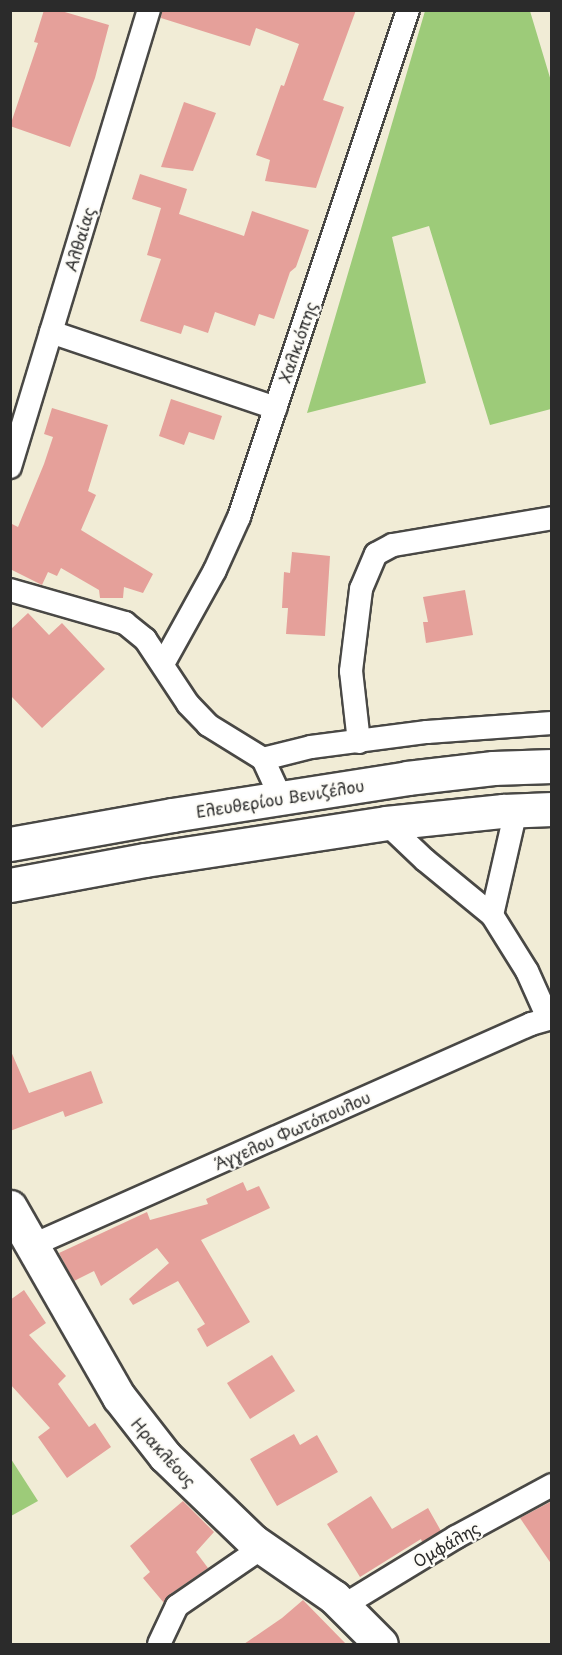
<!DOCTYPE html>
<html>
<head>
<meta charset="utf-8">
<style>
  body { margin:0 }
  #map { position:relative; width:562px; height:1655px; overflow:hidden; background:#f1ecd6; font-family:"Playpen Sans",sans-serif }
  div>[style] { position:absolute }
  .green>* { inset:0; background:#9dcb79 }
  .building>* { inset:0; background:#e5a09a }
  .roads { filter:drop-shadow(2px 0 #494845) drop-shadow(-2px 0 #494845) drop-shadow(0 2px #494845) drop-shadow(0 -2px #494845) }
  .street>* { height:22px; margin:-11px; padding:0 11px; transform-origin:11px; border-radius:11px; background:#fff }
  .secondary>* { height:33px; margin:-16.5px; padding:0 16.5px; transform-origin:16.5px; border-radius:16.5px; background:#fff }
  .primary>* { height:33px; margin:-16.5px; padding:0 16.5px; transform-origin:16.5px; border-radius:16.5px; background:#fff }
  span { translate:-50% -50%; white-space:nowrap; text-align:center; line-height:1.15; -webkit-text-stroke:4.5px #fdfcf7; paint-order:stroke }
  .street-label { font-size:16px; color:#2b2b2b }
  .frame { position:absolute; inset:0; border:12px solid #2b2b2b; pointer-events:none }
</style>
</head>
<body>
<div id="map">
  <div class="green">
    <div style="clip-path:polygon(425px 11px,530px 11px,551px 81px,551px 409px,490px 425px,429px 226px,392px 237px,426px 383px,307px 413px)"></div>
    <div style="clip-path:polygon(11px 1459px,38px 1501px,11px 1516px,10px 1516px)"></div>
  </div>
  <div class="building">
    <div style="clip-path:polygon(44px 10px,58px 10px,109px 25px,95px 78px,70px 147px,10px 126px,38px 43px,34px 42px)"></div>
    <div style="clip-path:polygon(162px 10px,356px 10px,323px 100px,344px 107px,316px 188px,265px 181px,270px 160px,256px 155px,281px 85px,284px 86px,299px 44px,256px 28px,250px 46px,161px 18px)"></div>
    <div style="clip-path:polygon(184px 102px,216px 113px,193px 171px,161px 167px)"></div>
    <div style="clip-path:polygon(140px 174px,187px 189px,179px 214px,244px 236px,252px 211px,309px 230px,296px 267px,290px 272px,274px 319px,259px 314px,255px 326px,215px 312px,208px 333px,184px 325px,181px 334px,140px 321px,161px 259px,147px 255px,161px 208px,132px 199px)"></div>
    <div style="clip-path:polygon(171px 399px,222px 416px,214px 440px,189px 432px,184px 445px,159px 436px)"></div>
    <div style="clip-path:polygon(52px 408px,108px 425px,88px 491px,96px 495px,81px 530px,153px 574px,143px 593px,124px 587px,123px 598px,100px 598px,99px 590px,61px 568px,57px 576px,48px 572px,42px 585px,10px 569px,10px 523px,18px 527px,44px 464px,53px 437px,44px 434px)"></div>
    <div style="clip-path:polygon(292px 552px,330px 556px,325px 636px,286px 634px,288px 608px,282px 608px,284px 572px,290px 573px)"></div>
    <div style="clip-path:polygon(465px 590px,473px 635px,426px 643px,423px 622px,428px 622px,423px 597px)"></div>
    <div style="clip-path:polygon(28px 613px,49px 635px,62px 623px,105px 669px,42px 728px,10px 695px,10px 630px)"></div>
    <div style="clip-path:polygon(10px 1049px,29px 1093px,91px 1071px,103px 1103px,65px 1117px,63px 1111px,10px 1131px)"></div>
    <div style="clip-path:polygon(243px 1182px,247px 1191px,259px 1186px,270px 1208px,201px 1240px,250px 1322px,207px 1347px,197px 1329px,205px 1324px,178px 1281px,133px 1305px,129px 1299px,169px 1263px,157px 1248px,101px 1286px,94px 1271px,74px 1281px,59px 1253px,147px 1212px,150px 1220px,208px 1204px,206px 1199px)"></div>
    <div style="clip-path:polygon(24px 1290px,46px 1323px,29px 1335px,66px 1376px,58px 1384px,89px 1427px,95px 1423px,111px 1447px,67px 1478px,38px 1437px,50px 1428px,10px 1384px,10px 1300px)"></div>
    <div style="clip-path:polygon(272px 1355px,295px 1391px,250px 1419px,227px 1383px)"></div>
    <div style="clip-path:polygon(294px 1434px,300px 1445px,317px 1435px,338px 1472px,277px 1506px,250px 1459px)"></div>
    <div style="clip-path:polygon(371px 1496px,392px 1529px,428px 1508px,441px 1531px,422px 1542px,421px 1539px,360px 1577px,327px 1524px)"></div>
    <div style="clip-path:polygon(183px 1501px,214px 1532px,196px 1552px,208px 1568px,169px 1595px,164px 1603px,143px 1578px,150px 1572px,130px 1546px)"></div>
    <div style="clip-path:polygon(552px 1501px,552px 1565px,520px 1518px)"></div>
    <div style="clip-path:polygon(303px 1600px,346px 1644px,244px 1644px,282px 1618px)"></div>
  </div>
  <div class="roads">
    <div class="street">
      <div style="left:51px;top:332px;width:237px;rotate:18.7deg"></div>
      <div style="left:10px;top:467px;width:478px;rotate:-73.1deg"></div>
      <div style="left:10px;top:590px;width:120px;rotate:16deg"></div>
      <div style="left:125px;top:623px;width:26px;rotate:39deg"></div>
      <div style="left:145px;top:639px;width:78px;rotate:56.5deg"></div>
      <div style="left:188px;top:704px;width:29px;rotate:46deg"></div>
      <div style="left:208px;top:725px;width:65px;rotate:31.7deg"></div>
      <div style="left:163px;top:664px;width:107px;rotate:-61deg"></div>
      <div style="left:215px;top:570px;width:58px;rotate:-65.6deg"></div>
      <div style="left:239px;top:517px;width:534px;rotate:-71.57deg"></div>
      <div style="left:359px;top:742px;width:71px;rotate:-96.4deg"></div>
      <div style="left:351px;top:671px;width:83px;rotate:-83deg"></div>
      <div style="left:361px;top:589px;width:38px;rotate:-67deg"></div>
      <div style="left:376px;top:554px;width:19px;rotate:-28deg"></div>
      <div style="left:393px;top:545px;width:161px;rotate:-9.6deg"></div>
      <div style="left:263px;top:759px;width:49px;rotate:-14deg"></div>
      <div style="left:311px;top:747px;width:117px;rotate:-7.4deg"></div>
      <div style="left:427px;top:732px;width:125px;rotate:-4.1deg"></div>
      <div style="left:263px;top:759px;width:43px;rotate:65.2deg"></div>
      <div style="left:386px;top:823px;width:54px;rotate:43.5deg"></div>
      <div style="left:425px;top:860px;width:87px;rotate:39.4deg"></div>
      <div style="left:492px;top:915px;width:66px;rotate:58deg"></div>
      <div style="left:527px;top:971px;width:51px;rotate:65.9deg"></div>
      <div style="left:492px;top:915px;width:108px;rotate:-77.1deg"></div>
      <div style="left:33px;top:1245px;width:545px;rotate:-23.93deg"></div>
      <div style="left:531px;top:1024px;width:22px;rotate:-16deg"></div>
      <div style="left:343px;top:1606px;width:132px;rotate:-31.4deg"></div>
      <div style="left:456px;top:1537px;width:109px;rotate:-28.4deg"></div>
      <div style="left:159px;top:1644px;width:42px;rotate:-64.7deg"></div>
      <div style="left:177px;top:1606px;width:104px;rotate:-34.5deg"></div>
    </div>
    <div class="secondary">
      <div style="left:10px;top:1207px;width:219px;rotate:60.2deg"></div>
      <div style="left:119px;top:1397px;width:75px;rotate:52.1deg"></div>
      <div style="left:165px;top:1456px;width:122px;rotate:44deg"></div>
      <div style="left:253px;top:1541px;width:98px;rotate:34.7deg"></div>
      <div style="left:334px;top:1597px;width:66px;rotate:45deg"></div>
    </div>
    <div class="primary">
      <div style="left:10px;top:844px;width:165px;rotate:-10.1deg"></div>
      <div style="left:172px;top:815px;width:238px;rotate:-8.9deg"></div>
      <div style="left:407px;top:778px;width:87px;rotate:-6.6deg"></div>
      <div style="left:493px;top:768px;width:59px;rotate:-1.9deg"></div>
      <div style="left:10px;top:885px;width:137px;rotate:-10.5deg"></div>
      <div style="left:145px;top:860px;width:244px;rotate:-8.7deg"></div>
      <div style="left:386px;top:823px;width:118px;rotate:-5.9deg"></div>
      <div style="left:503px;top:811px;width:49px;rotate:-2.3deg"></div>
    </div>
  </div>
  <div class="street-label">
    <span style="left:79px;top:239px;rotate:-73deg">Αλθαίας</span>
    <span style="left:297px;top:342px;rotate:-71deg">Χαλκιόπης</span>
    <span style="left:280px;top:798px;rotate:-9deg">Ελευθερίου Βενιζέλου</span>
    <span style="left:292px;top:1130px;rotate:-24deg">Άγγελου Φωτόπουλου</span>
    <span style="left:164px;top:1452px;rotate:48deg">Ηρακλέους</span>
    <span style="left:446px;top:1544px;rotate:-30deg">Ομφάλης</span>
  </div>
  <div class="frame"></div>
</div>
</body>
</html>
